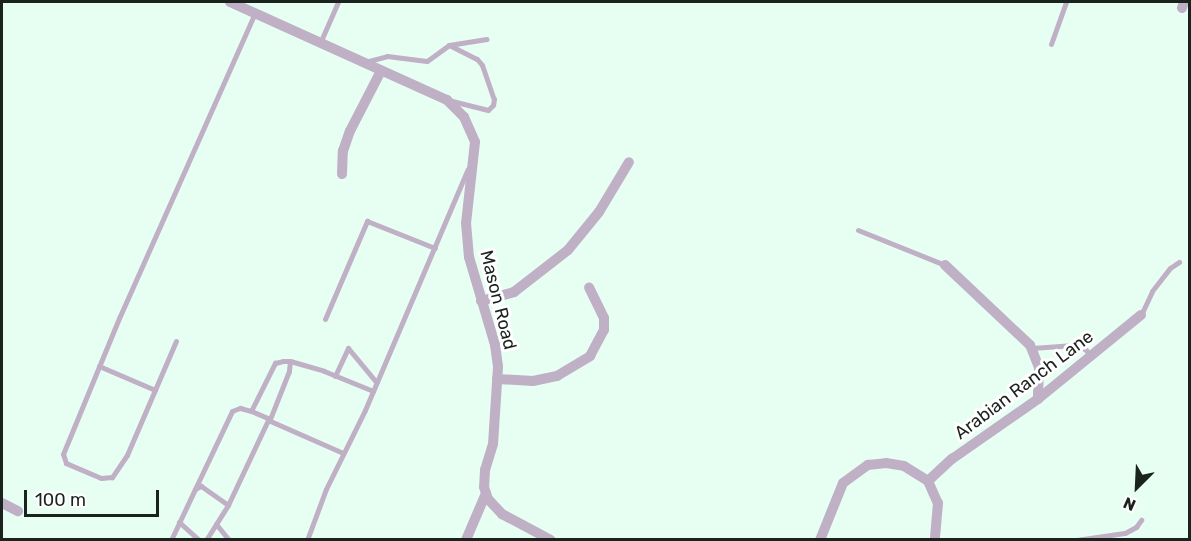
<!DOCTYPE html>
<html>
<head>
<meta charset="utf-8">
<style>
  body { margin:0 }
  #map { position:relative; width:1191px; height:541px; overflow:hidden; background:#e7fef3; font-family:Rubik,sans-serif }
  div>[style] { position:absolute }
  .service>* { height:5px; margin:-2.5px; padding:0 2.5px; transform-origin:2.5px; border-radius:2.5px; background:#c0b0c5 }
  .minor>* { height:10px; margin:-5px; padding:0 5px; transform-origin:5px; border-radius:5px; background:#c0b0c5 }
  span { translate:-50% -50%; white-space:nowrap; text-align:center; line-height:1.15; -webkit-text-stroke:6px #fff; paint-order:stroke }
  .street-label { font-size:18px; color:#1b231f }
  .frame { position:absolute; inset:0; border:3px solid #1b231f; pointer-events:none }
  .north { position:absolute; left:1107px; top:457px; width:60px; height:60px; -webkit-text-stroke:4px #fff; paint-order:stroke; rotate:204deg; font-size:16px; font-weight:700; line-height:24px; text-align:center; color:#1b231f }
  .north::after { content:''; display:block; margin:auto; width:21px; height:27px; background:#1b231f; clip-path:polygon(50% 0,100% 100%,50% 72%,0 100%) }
  .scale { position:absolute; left:24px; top:490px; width:135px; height:27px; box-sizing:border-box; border:3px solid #1b231f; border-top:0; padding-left:8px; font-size:18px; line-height:21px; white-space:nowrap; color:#1b231f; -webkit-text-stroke:4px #fff; paint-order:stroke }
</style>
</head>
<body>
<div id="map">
  <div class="service">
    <div style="left:320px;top:43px;width:45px;rotate:-66.3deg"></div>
    <div style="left:1051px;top:44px;width:45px;rotate:-70.3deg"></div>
    <div style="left:449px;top:45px;width:31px;rotate:27deg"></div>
    <div style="left:477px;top:59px;width:8px;rotate:50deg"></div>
    <div style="left:482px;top:65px;width:36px;rotate:71deg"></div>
    <div style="left:494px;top:99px;width:6px;rotate:99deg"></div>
    <div style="left:493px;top:105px;width:7px;rotate:135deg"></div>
    <div style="left:488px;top:110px;width:37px;rotate:-166deg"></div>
    <div style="left:365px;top:62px;width:23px;rotate:-15deg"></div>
    <div style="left:387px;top:56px;width:40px;rotate:7.1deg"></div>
    <div style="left:427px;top:61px;width:27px;rotate:-36deg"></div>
    <div style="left:449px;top:45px;width:38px;rotate:-9deg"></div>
    <div style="left:858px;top:230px;width:94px;rotate:21.9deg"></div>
    <div style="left:1141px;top:315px;width:26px;rotate:-65deg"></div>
    <div style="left:1152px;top:291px;width:29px;rotate:-52deg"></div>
    <div style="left:1170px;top:268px;width:11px;rotate:-34deg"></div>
    <div style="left:325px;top:319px;width:107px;rotate:-66.8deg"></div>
    <div style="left:367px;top:221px;width:73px;rotate:21.7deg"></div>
    <div style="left:176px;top:341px;width:124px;rotate:113.3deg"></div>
    <div style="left:127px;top:455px;width:27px;rotate:124deg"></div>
    <div style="left:112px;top:477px;width:11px;rotate:175deg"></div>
    <div style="left:101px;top:478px;width:38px;rotate:-157deg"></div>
    <div style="left:66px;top:463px;width:9px;rotate:-108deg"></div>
    <div style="left:63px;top:454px;width:149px;rotate:-67.6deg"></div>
    <div style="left:120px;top:316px;width:332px;rotate:-66deg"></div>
    <div style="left:1032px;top:348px;width:42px;rotate:-4.1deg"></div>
    <div style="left:1074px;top:345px;width:12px;rotate:20deg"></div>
    <div style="left:1085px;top:349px;width:9px;rotate:49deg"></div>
    <div style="left:283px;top:361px;width:7px"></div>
    <div style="left:290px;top:361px;width:10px;rotate:96deg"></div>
    <div style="left:289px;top:371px;width:52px;rotate:111.6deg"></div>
    <div style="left:270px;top:419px;width:21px;rotate:-157deg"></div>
    <div style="left:251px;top:411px;width:54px;rotate:-63.4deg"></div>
    <div style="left:275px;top:363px;width:8px;rotate:-14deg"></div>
    <div style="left:290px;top:361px;width:35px;rotate:16deg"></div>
    <div style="left:324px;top:371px;width:53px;rotate:22.2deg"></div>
    <div style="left:99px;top:366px;width:61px;rotate:23.2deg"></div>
    <div style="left:335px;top:376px;width:31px;rotate:-65deg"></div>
    <div style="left:348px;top:348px;width:45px;rotate:50.4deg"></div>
    <div style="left:195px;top:489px;width:86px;rotate:-64.6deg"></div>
    <div style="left:232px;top:411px;width:9px;rotate:-21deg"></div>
    <div style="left:240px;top:408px;width:11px;rotate:15deg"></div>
    <div style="left:179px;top:522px;width:27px;rotate:42deg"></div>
    <div style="left:216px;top:524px;width:21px;rotate:51deg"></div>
    <div style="left:171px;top:540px;width:56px;rotate:-64.8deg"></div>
    <div style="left:195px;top:489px;width:7px;rotate:-27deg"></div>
    <div style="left:201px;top:486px;width:33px;rotate:35deg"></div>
    <div style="left:228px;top:505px;width:94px;rotate:-64.8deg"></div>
    <div style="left:268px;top:420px;width:82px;rotate:23.7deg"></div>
    <div style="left:206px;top:540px;width:41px;rotate:-57.8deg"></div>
    <div style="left:307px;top:540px;width:54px;rotate:-69.6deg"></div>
    <div style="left:326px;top:489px;width:88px;rotate:-63.7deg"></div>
    <div style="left:365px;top:410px;width:262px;rotate:-66.9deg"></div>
    <div style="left:1076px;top:540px;width:49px;rotate:-8.1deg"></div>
    <div style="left:1125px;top:533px;width:13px;rotate:-29deg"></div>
    <div style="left:1136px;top:527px;width:9px;rotate:-54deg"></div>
  </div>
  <div class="minor">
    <div style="left:230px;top:2px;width:238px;rotate:24.3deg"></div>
    <div style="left:447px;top:100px;width:24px;rotate:45deg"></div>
    <div style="left:464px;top:117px;width:27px;rotate:66deg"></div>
    <div style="left:475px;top:142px;width:81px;rotate:96.3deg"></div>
    <div style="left:466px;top:223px;width:34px;rotate:85deg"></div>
    <div style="left:469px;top:257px;width:92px;rotate:73.5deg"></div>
    <div style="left:495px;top:345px;width:22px;rotate:82deg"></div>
    <div style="left:498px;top:367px;width:77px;rotate:93.7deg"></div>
    <div style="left:493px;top:444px;width:27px;rotate:107deg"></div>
    <div style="left:485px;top:470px;width:17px;rotate:93deg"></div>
    <div style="left:484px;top:487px;width:13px;rotate:72deg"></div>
    <div style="left:488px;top:499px;width:21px;rotate:47deg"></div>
    <div style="left:502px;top:514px;width:55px;rotate:28deg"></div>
    <div style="left:1182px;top:8px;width:6px;rotate:-72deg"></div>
    <div style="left:342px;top:174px;width:23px;rotate:-88deg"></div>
    <div style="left:343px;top:151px;width:21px;rotate:-71deg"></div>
    <div style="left:350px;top:131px;width:68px;rotate:-62.7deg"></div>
    <div style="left:945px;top:265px;width:117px;rotate:43.3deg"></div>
    <div style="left:1030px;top:345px;width:24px;rotate:68deg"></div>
    <div style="left:1039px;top:367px;width:32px;rotate:92deg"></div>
    <div style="left:481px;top:301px;width:34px;rotate:-15deg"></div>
    <div style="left:514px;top:292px;width:68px;rotate:-37.9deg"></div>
    <div style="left:568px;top:250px;width:49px;rotate:-50.8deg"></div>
    <div style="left:599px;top:212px;width:58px;rotate:-59deg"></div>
    <div style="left:497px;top:379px;width:36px;rotate:3deg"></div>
    <div style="left:533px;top:381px;width:25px;rotate:-12deg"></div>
    <div style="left:557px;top:376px;width:39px;rotate:-31deg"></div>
    <div style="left:590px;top:356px;width:30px;rotate:-62deg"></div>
    <div style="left:604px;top:330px;width:12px;rotate:-90deg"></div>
    <div style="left:604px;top:318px;width:34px;rotate:-116deg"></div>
    <div style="left:928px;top:481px;width:33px;rotate:-43deg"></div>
    <div style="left:952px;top:459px;width:105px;rotate:-34.9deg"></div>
    <div style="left:1038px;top:399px;width:133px;rotate:-39.2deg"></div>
    <div style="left:2px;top:503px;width:18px;rotate:27deg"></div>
    <div style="left:466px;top:540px;width:51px;rotate:-66.9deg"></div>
    <div style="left:820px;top:540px;width:61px;rotate:-68deg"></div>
    <div style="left:843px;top:483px;width:31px;rotate:-36deg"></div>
    <div style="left:868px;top:465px;width:18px;rotate:-6deg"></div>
    <div style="left:886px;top:463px;width:18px;rotate:9deg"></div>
    <div style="left:904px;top:466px;width:28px;rotate:32deg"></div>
    <div style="left:928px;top:481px;width:24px;rotate:66deg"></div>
    <div style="left:938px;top:503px;width:37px;rotate:95deg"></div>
  </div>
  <div class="street-label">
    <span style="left:498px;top:300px;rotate:76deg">Mason Road</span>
    <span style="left:1024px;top:385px;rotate:-37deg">Arabian Ranch Lane</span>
  </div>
  <div class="frame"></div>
  <div class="north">N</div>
  <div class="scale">100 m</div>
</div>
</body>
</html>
